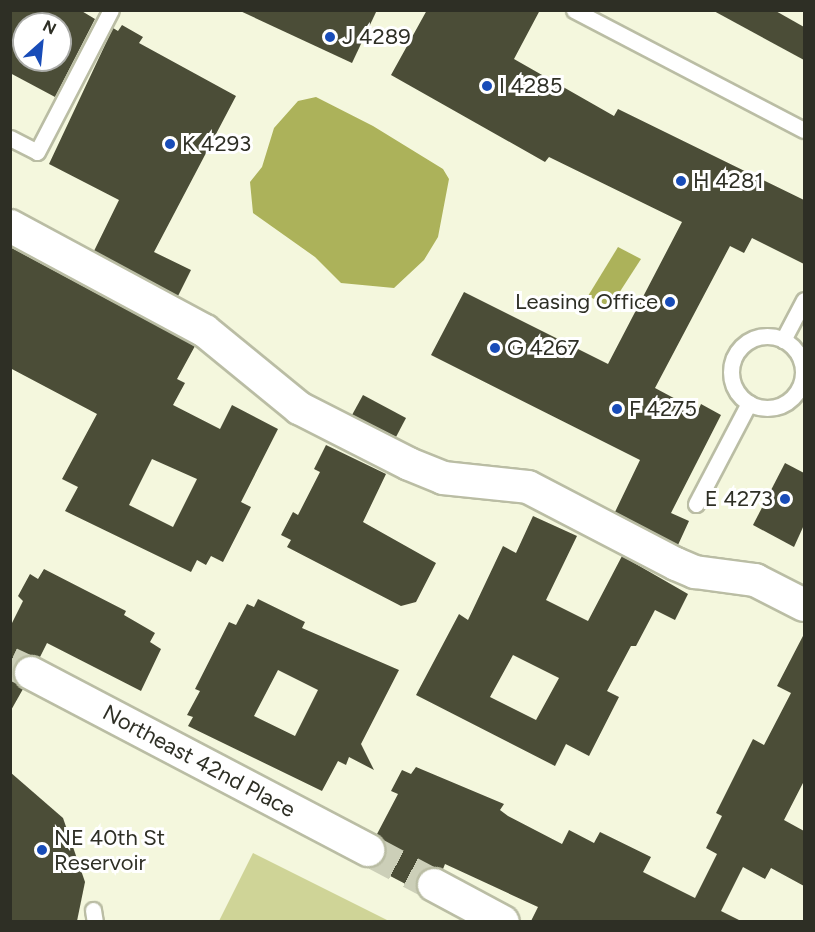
<!DOCTYPE html>
<html>
<head>
<meta charset="utf-8">
<style>
  body { margin:0 }
  #map { position:relative; width:815px; height:932px; overflow:hidden; background:#f4f7dd; font-family:Figtree,sans-serif }
  div>[style] { position:absolute }
  .green>* { inset:0; background:#cfd497 }
  .water>* { inset:0; background:#acb25a }
  .building>* { inset:0; background:#4b4d37 }
  .street-tunnel>* { height:32px; margin-top:-16px; transform-origin:0; background:repeating-linear-gradient(90deg,#cccfb8 0 32px,transparent 0 48px) }
  .roads { filter:drop-shadow(2px 0 #babda4) drop-shadow(-2px 0 #babda4) drop-shadow(0 2px #babda4) drop-shadow(0 -2px #babda4) }
  .lane>* { height:15px; margin:-7.5px; padding:0 7.5px; transform-origin:7.5px; border-radius:7.5px; background:#fff }
  .lane>.ring { margin:-7.5px; padding:0; box-sizing:content-box; background:none; border:15px solid #fff; border-radius:50% }
  .street>* { height:32px; margin:-16px; padding:0 16px; transform-origin:16px; border-radius:16px; background:#fff }
  .dots>* { width:16px; height:16px; translate:-50% -50%; box-sizing:border-box; border:3px solid #fff; border-radius:50% }
  span { translate:-50% -50%; white-space:nowrap; text-align:center; line-height:1.15; -webkit-text-stroke:6px #fff; paint-order:stroke }
  .poi-label { font-size:22px; color:#2e2f25 }
  .left { translate:0 -50%; text-align:left }
  .right { translate:-100% -50%; text-align:right }
  .street-label { font-size:22px; color:#2e2f25 }
  .frame { position:absolute; inset:0; border:12px solid #2e2f25; pointer-events:none }
  .north { position:absolute; left:12px; top:12px; width:60px; height:60px; box-sizing:border-box; background:#fff; border:2px solid #abaca8; border-radius:50%; rotate:27deg; font-size:16px; font-weight:700; line-height:24px; text-align:center; color:#2e2f25 }
  .north::after { content:''; display:block; margin:auto; width:21px; height:27px; background:#184cb8; clip-path:polygon(50% 0,100% 100%,50% 72%,0 100%) }
</style>
</head>
<body>
<div id="map">
  <div class="green">
    <div style="clip-path:polygon(253px 853px,389px 921px,219px 921px)"></div>
  </div>
  <div class="water">
    <div style="clip-path:polygon(316px 97px,373px 126px,443px 169px,449px 179px,438px 237px,424px 260px,394px 288px,341px 283px,315px 257px,253px 213px,250px 182px,262px 167px,274px 128px,298px 101px)"></div>
    <div style="clip-path:polygon(618px 247px,641px 259px,610px 307px,588px 296px)"></div>
  </div>
  <div class="building">
    <div style="clip-path:polygon(evenodd,10px 10px,80px 10px,95px 19px,55px 97px,10px 73px,10px 10px,24px 24px,60px 24px,60px 60px,24px 60px,24px 24px)"></div>
    <div style="clip-path:polygon(238px 10px,377px 10px,352px 63px)"></div>
    <div style="clip-path:polygon(427px 10px,540px 10px,514px 59px,614px 116px,618px 109px,804px 200px,804px 264px,752px 238px,744px 253px,730px 246px,655px 388px,698px 411px,701px 404px,721px 415px,671px 513px,689px 521px,678px 545px,615px 512px,640px 460px,431px 355px,464px 292px,608px 364px,682px 222px,549px 157px,545px 162px,391px 75px)"></div>
    <div style="clip-path:polygon(712px 10px,774px 10px,804px 27px,804px 60px)"></div>
    <div style="clip-path:polygon(122px 25px,143px 37px,139px 43px,236px 96px,154px 252px,191px 270px,178px 296px,94px 251px,119px 200px,49px 164px,113px 28px,118px 31px)"></div>
    <div style="clip-path:polygon(evenodd,10px 247px,195px 346px,177px 379px,185px 383px,173px 405px,220px 429px,232px 405px,278px 429px,241px 502px,251px 507px,223px 562px,211px 556px,206px 565px,197px 560px,191px 572px,65px 511px,78px 487px,62px 479px,97px 414px,10px 368px,10px 247px,152px 459px,197px 479px,173px 527px,129px 505px,152px 459px)"></div>
    <div style="clip-path:polygon(363px 395px,406px 418px,396px 437px,352px 415px)"></div>
    <div style="clip-path:polygon(326px 445px,386px 474px,363px 522px,436px 563px,416px 602px,401px 606px,287px 547px,291px 540px,281px 535px,293px 512px,298px 515px,320px 472px,314px 469px)"></div>
    <div style="clip-path:polygon(785px 463px,804px 473px,804px 525px,794px 547px,753px 525px)"></div>
    <div style="clip-path:polygon(evenodd,533px 516px,577px 536px,546px 600px,588px 621px,622px 556px,688px 594px,675px 620px,655px 610px,636px 646px,631px 646px,607px 691px,619px 697px,589px 756px,566px 744px,555px 766px,416px 695px,459px 614px,468px 620px,503px 546px,516px 553px,533px 516px,513px 655px,559px 678px,536px 720px,490px 697px,513px 655px)"></div>
    <div style="clip-path:polygon(44px 569px,126px 611px,124px 615px,155px 633px,150px 642px,161px 649px,141px 691px,47px 643px,40px 657px,30px 655px,15px 664px,13px 674px,23px 689px,10px 712px,10px 627px,23px 601px,18px 596px,30px 574px,38px 579px)"></div>
    <div style="clip-path:polygon(evenodd,258px 599px,305px 622px,302px 628px,399px 670px,361px 744px,374px 770px,349px 757px,346px 765px,338px 761px,322px 791px,188px 726px,193px 717px,187px 715px,200px 691px,195px 689px,229px 622px,236px 625px,247px 604px,254px 607px,258px 599px,278px 670px,318px 690px,295px 736px,254px 716px,278px 670px)"></div>
    <div style="clip-path:polygon(804px 634px,804px 781px,784px 820px,804px 831px,804px 886px,771px 868px,765px 879px,743px 867px,721px 911px,741px 921px,531px 921px,538px 907px,445px 864px,443px 869px,424px 870px,417px 890px,373px 867px,384px 858px,386px 849px,377px 834px,398px 794px,391px 791px,402px 770px,411px 774px,416px 767px,504px 804px,500px 810px,508px 816px,562px 844px,569px 830px,594px 843px,600px 832px,651px 857px,643px 872px,695px 898px,717px 854px,706px 848px,722px 816px,716px 813px,753px 739px,764px 745px,791px 693px,777px 686px)"></div>
    <div style="clip-path:polygon(10px 772px,63px 818px,85px 882px,77px 921px,10px 921px)"></div>
  </div>
  <div class="street-tunnel">
    <div style="left:10px;top:663px;width:23px;rotate:25deg"></div>
    <div style="left:368px;top:850px;width:75px;rotate:27.9deg"></div>
  </div>
  <div class="roads">
    <div class="lane">
      <div style="left:574px;top:10px;width:259px;rotate:27.6deg"></div>
      <div style="left:10px;top:138px;width:30px;rotate:27deg"></div>
      <div style="left:37px;top:152px;width:160px;rotate:-62.5deg"></div>
      <div class="ring" style="left:731px;top:336px;width:57px;height:57px"></div>
      <div style="left:783px;top:340px;width:45px;rotate:-62.3deg"></div>
      <div style="left:696px;top:504px;width:114px;rotate:-62.3deg"></div>
      <div style="left:93px;top:910px;width:12px;rotate:81deg"></div>
    </div>
    <div class="street">
      <div style="left:10px;top:226px;width:221px;rotate:28.3deg"></div>
      <div style="left:205px;top:331px;width:122px;rotate:39.3deg"></div>
      <div style="left:299px;top:408px;width:123px;rotate:27deg"></div>
      <div style="left:409px;top:464px;width:37px;rotate:22deg"></div>
      <div style="left:443px;top:478px;width:85px;rotate:6deg"></div>
      <div style="left:528px;top:487px;width:167px;rotate:27.5deg"></div>
      <div style="left:676px;top:564px;width:21px;rotate:23deg"></div>
      <div style="left:695px;top:572px;width:61px;rotate:7.6deg"></div>
      <div style="left:755px;top:580px;width:55px;rotate:27deg"></div>
      <div style="left:31px;top:673px;width:381px;rotate:27.7deg"></div>
      <div style="left:434px;top:885px;width:78px;rotate:28.2deg"></div>
    </div>
  </div>
  <div class="dots">
    <div style="left:330px;top:37px;background:#184cb8"></div>
    <div style="left:487px;top:86px;background:#184cb8"></div>
    <div style="left:170px;top:144px;background:#184cb8"></div>
    <div style="left:681px;top:181px;background:#184cb8"></div>
    <div style="left:670px;top:302px;background:#184cb8"></div>
    <div style="left:495px;top:348px;background:#184cb8"></div>
    <div style="left:617px;top:409px;background:#184cb8"></div>
    <div style="left:785px;top:499px;background:#184cb8"></div>
    <div style="left:42px;top:850px;background:#184cb8"></div>
  </div>
  <div class="poi-label">
    <span class="left" style="left:342px;top:37px">J 4289</span>
    <span class="left" style="left:499px;top:86px">I 4285</span>
    <span class="left" style="left:182px;top:144px">K 4293</span>
    <span class="left" style="left:693px;top:181px">H 4281</span>
    <span class="right" style="left:658px;top:302px">Leasing Office</span>
    <span class="left" style="left:507px;top:348px">G 4267</span>
    <span class="left" style="left:629px;top:409px">F 4275</span>
    <span class="right" style="left:773px;top:499px">E 4273</span>
    <span class="left" style="left:54px;top:850px">NE 40th St<br>Reservoir</span>
  </div>
  <div class="street-label">
    <span style="left:199px;top:761px;rotate:28deg">Northeast 42nd Place</span>
  </div>
  <div class="frame"></div>
  <div class="north">N</div>
</div>
</body>
</html>
